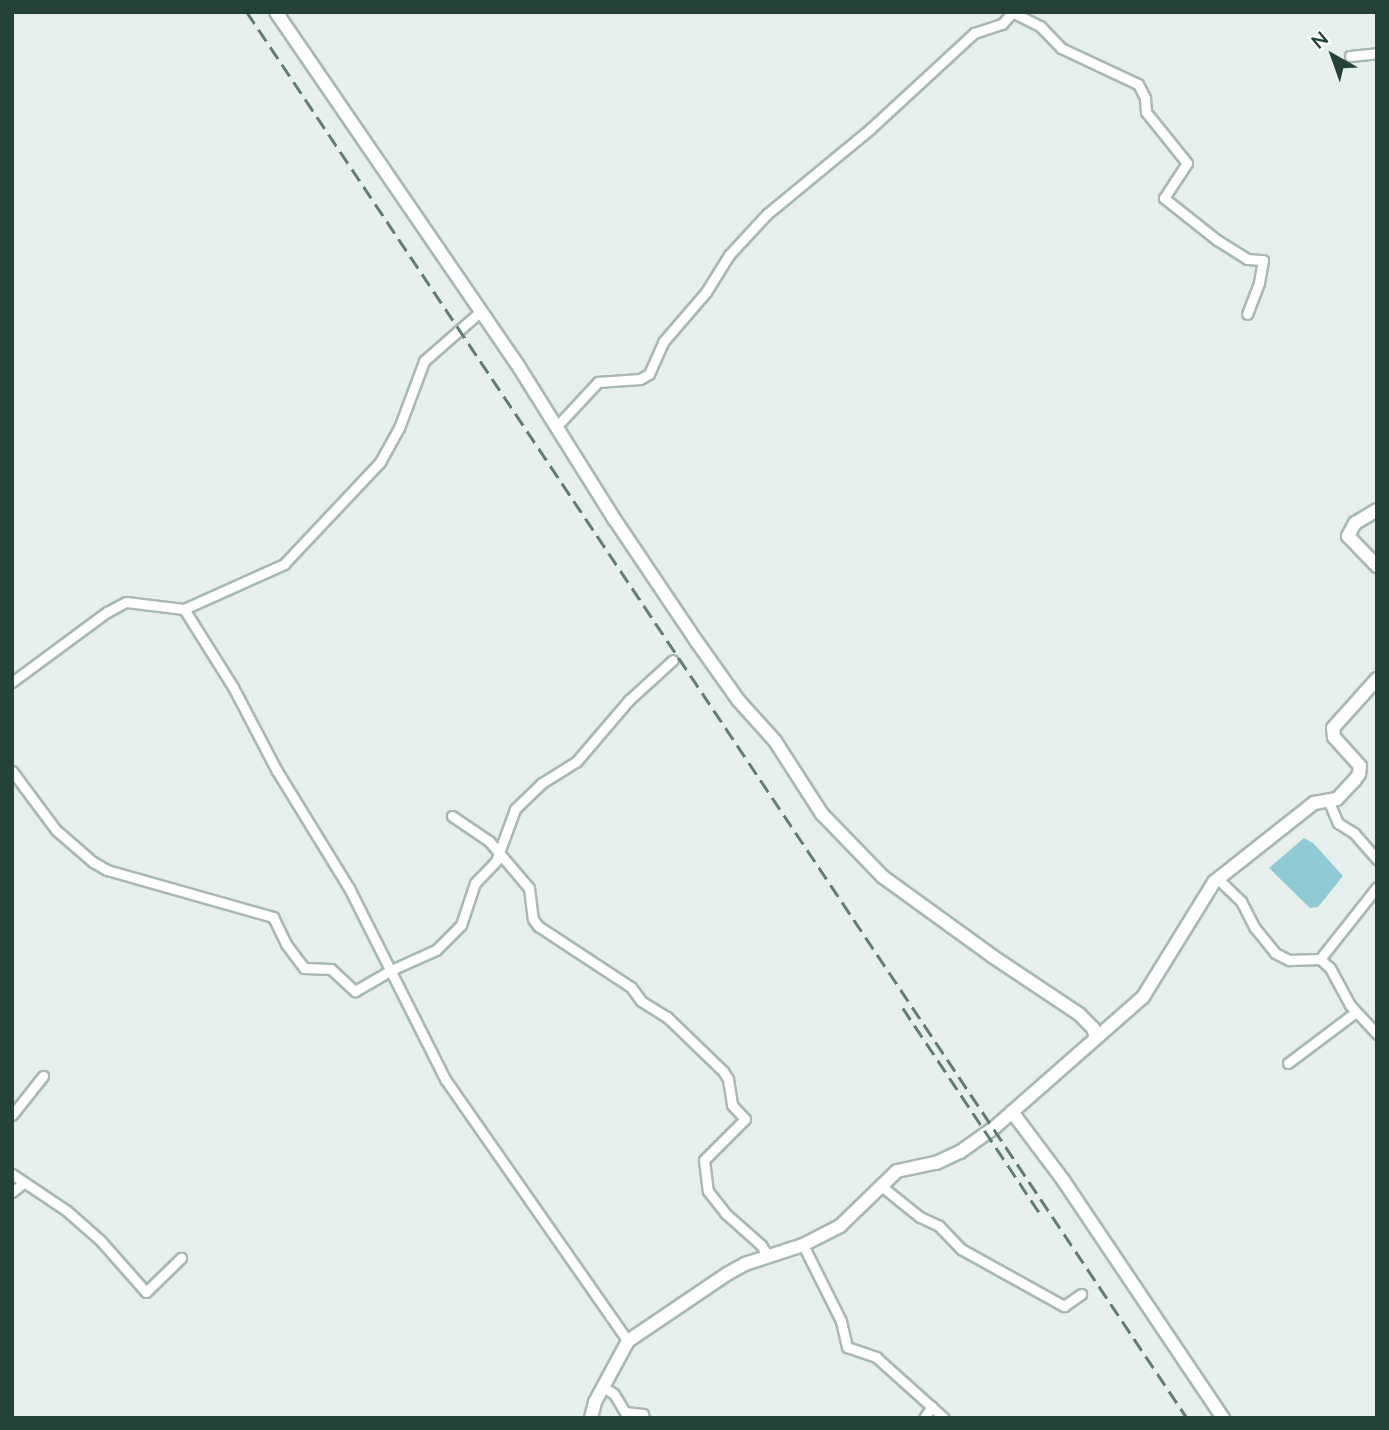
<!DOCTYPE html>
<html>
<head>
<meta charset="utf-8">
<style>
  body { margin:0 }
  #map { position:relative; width:1389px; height:1430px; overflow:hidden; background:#e6efeb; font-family:Lato,sans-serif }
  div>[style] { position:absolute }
  .water>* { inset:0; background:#8ec9d4 }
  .roads { filter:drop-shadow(2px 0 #a8b8b2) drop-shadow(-2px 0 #a8b8b2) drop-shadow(0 2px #a8b8b2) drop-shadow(0 -2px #a8b8b2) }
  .street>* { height:9px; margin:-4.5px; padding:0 4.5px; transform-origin:4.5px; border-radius:4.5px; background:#fff }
  .secondary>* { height:12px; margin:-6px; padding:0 6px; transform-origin:6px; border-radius:6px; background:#fff }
  .rail>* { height:2.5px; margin-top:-1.25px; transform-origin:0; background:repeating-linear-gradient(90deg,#5f7d75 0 14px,transparent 0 21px) }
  span { translate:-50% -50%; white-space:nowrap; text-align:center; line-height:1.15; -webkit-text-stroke:5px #f7fbf9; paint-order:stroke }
  .frame { position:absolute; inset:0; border:14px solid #24423a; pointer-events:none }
  .north { position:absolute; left:1298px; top:21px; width:70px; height:70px; -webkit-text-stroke:5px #f7fbf9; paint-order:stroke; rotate:320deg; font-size:19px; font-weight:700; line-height:28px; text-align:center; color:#24423a }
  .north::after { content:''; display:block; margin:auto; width:24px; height:32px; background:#24423a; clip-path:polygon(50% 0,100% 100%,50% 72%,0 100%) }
</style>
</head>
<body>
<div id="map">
  <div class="water">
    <div style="clip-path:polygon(1304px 838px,1313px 843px,1343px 876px,1318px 907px,1310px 908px,1269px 868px)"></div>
  </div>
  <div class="roads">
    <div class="street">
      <div style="left:1012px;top:12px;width:31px;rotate:27deg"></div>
      <div style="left:1040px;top:26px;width:30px;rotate:46deg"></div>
      <div style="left:1061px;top:48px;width:85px;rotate:25.1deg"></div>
      <div style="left:1138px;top:84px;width:16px;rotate:63deg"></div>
      <div style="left:1145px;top:98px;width:14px;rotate:86deg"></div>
      <div style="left:1146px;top:112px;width:65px;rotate:51.2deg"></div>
      <div style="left:1187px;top:163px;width:42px;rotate:123.3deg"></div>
      <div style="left:1164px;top:198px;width:68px;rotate:38.4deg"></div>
      <div style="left:1217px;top:240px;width:36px;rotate:32deg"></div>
      <div style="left:1247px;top:259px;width:16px;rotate:4deg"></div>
      <div style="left:1263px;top:260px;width:23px;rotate:100deg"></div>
      <div style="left:1259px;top:283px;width:33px;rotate:111deg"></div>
      <div style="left:1350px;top:56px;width:27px;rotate:-6deg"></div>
      <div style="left:556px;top:427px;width:62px;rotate:-47deg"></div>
      <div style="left:598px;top:382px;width:42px;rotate:-4.1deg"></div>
      <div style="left:640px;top:379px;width:10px;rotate:-29deg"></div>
      <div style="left:649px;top:374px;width:35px;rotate:-66deg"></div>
      <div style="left:663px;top:342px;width:66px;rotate:-49.3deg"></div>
      <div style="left:706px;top:292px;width:44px;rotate:-58.1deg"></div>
      <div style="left:729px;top:255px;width:56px;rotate:-47.2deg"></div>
      <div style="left:767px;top:214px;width:134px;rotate:-39.5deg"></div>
      <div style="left:870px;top:129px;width:142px;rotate:-42.7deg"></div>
      <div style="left:974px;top:33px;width:29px;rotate:-18deg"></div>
      <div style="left:1002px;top:24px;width:15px;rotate:-48deg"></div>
      <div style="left:184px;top:609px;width:92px;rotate:57.9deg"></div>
      <div style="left:233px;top:687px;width:95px;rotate:62.4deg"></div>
      <div style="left:277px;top:771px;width:137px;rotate:58.4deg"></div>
      <div style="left:349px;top:888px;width:214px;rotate:63.3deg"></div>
      <div style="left:445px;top:1079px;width:320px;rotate:55.1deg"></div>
      <div style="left:12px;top:682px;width:118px;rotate:-36.4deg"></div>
      <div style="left:107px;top:612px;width:21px;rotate:-28deg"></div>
      <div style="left:126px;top:602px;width:58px;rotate:6.9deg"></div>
      <div style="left:184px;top:609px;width:110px;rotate:-24.2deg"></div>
      <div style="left:284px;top:564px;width:140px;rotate:-46.7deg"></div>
      <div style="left:380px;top:462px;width:39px;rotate:-61deg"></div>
      <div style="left:399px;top:428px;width:72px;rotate:-69.5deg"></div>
      <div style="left:424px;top:361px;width:76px;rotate:-41.3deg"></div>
      <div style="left:12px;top:771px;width:74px;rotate:53.3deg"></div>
      <div style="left:56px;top:830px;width:49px;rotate:40.9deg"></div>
      <div style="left:93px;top:862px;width:16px;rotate:30deg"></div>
      <div style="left:107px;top:870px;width:173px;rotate:15.8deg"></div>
      <div style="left:273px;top:917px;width:30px;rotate:64deg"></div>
      <div style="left:286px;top:944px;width:30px;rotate:53deg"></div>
      <div style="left:304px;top:968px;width:27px;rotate:2deg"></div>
      <div style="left:331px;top:969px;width:33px;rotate:43deg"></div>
      <div style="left:355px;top:991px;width:39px;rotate:-30deg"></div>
      <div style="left:389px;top:971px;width:51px;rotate:-24.1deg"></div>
      <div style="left:436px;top:950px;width:35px;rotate:-45deg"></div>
      <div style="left:461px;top:925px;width:44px;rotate:-71.6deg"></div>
      <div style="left:475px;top:883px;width:30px;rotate:-46deg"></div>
      <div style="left:496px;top:861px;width:55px;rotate:-69.9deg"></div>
      <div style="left:515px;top:809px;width:37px;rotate:-44deg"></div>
      <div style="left:542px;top:783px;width:40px;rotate:-32deg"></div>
      <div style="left:576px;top:762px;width:82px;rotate:-49.5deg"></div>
      <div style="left:629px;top:700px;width:59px;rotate:-42.3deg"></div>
      <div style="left:1329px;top:802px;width:23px;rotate:67deg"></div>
      <div style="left:1338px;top:823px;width:19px;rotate:32deg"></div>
      <div style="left:1354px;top:833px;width:35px;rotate:49deg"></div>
      <div style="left:452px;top:816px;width:45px;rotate:34deg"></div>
      <div style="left:489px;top:841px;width:62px;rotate:49.6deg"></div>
      <div style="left:529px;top:888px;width:31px;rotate:83deg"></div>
      <div style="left:533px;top:919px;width:9px;rotate:54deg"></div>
      <div style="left:538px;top:926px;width:111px;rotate:33.3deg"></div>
      <div style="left:631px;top:987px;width:17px;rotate:54deg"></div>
      <div style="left:641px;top:1001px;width:31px;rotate:32deg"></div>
      <div style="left:667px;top:1017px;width:78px;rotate:44deg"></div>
      <div style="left:723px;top:1071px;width:9px;rotate:58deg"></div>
      <div style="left:728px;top:1079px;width:26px;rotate:81deg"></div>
      <div style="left:732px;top:1105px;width:19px;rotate:47deg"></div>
      <div style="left:745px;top:1119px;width:58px;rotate:135deg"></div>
      <div style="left:704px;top:1160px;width:31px;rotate:83deg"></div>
      <div style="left:708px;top:1191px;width:28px;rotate:52deg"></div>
      <div style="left:725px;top:1213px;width:48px;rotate:41.6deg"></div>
      <div style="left:761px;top:1245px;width:13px;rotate:58deg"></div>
      <div style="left:1218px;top:879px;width:32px;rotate:44deg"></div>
      <div style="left:1241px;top:901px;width:30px;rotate:63deg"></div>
      <div style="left:1255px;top:928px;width:32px;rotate:51deg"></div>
      <div style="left:1275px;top:953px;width:16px;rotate:27deg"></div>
      <div style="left:1289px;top:960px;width:31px;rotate:-2deg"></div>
      <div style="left:1320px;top:959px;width:13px;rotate:42deg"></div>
      <div style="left:1330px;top:968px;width:42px;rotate:61.6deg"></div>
      <div style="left:1350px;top:1005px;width:40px;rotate:47deg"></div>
      <div style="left:1320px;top:959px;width:92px;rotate:-51.6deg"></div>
      <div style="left:1288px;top:1063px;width:85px;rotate:-36.9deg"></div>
      <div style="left:12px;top:1115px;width:50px;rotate:-51.5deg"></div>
      <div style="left:12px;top:1174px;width:66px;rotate:33.9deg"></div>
      <div style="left:67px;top:1211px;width:44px;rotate:41.3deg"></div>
      <div style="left:100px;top:1240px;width:69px;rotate:48.5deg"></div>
      <div style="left:146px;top:1292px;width:49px;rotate:-44.2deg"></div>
      <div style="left:880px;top:1185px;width:51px;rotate:38.7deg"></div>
      <div style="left:920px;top:1217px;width:21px;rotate:25deg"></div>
      <div style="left:939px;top:1226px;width:32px;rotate:46deg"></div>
      <div style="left:961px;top:1249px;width:118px;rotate:29deg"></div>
      <div style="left:1064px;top:1306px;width:21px;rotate:-35deg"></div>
      <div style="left:12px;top:1192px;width:14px;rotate:-39deg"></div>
      <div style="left:803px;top:1245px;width:85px;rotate:63.4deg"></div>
      <div style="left:841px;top:1321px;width:27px;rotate:77deg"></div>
      <div style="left:847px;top:1347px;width:31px;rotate:19deg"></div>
      <div style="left:876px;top:1357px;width:91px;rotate:41.9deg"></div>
      <div style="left:603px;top:1387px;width:13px;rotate:32deg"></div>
      <div style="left:614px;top:1394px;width:21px;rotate:59deg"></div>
      <div style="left:625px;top:1412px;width:18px;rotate:6deg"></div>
      <div style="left:643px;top:1414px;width:4px;rotate:76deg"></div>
      <div style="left:924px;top:1418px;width:14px;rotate:-56deg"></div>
    </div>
    <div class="secondary">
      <div style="left:276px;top:12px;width:427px;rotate:55.6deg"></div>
      <div style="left:517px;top:364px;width:184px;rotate:57.9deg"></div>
      <div style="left:615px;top:520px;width:147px;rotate:56.1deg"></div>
      <div style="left:697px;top:642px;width:72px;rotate:54.6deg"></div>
      <div style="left:739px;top:701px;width:54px;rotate:48deg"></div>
      <div style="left:775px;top:741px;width:87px;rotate:57.2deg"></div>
      <div style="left:822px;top:814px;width:88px;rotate:45.9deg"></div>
      <div style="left:883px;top:877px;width:135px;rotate:35.9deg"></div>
      <div style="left:992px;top:956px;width:105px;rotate:33.7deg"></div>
      <div style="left:1079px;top:1014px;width:20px;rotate:45deg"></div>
      <div style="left:1093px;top:1028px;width:10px;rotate:73deg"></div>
      <div style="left:1377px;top:510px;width:26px;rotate:149deg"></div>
      <div style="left:1355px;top:523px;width:15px;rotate:118deg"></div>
      <div style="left:1348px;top:536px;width:42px;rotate:46deg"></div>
      <div style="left:1012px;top:1112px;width:85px;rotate:53.1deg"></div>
      <div style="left:1063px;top:1180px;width:287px;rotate:56.1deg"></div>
      <div style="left:591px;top:1418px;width:16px;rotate:-76deg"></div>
      <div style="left:595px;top:1402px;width:69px;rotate:-61.6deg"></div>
      <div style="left:628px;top:1341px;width:120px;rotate:-34.1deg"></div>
      <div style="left:727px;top:1274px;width:21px;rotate:-29deg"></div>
      <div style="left:745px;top:1264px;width:61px;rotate:-18.1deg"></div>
      <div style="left:803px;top:1245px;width:42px;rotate:-27.2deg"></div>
      <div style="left:840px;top:1226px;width:79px;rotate:-44deg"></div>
      <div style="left:897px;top:1171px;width:40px;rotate:-12deg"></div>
      <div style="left:936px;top:1163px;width:26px;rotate:-25deg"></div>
      <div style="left:960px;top:1152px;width:43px;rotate:-35.5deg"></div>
      <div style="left:995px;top:1127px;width:197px;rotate:-41.3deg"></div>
      <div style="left:1143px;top:997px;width:135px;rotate:-58.3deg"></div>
      <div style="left:1214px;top:882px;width:127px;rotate:-38.3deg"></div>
      <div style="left:1314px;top:803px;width:23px;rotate:-10deg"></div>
      <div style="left:1337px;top:799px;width:25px;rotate:-47deg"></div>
      <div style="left:1354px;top:781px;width:9px;rotate:-54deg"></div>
      <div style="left:1359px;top:774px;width:8px;rotate:-83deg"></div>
      <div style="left:1360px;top:766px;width:39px;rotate:-132deg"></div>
      <div style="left:1334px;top:737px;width:9px;rotate:-96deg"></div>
      <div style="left:1333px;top:728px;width:66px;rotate:-48.1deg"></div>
    </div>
  </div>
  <div class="rail">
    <div style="left:247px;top:12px;width:1691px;rotate:56.23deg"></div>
    <div style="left:903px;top:1008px;width:249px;rotate:56.3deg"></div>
  </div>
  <div class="frame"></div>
  <div class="north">N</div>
</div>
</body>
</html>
